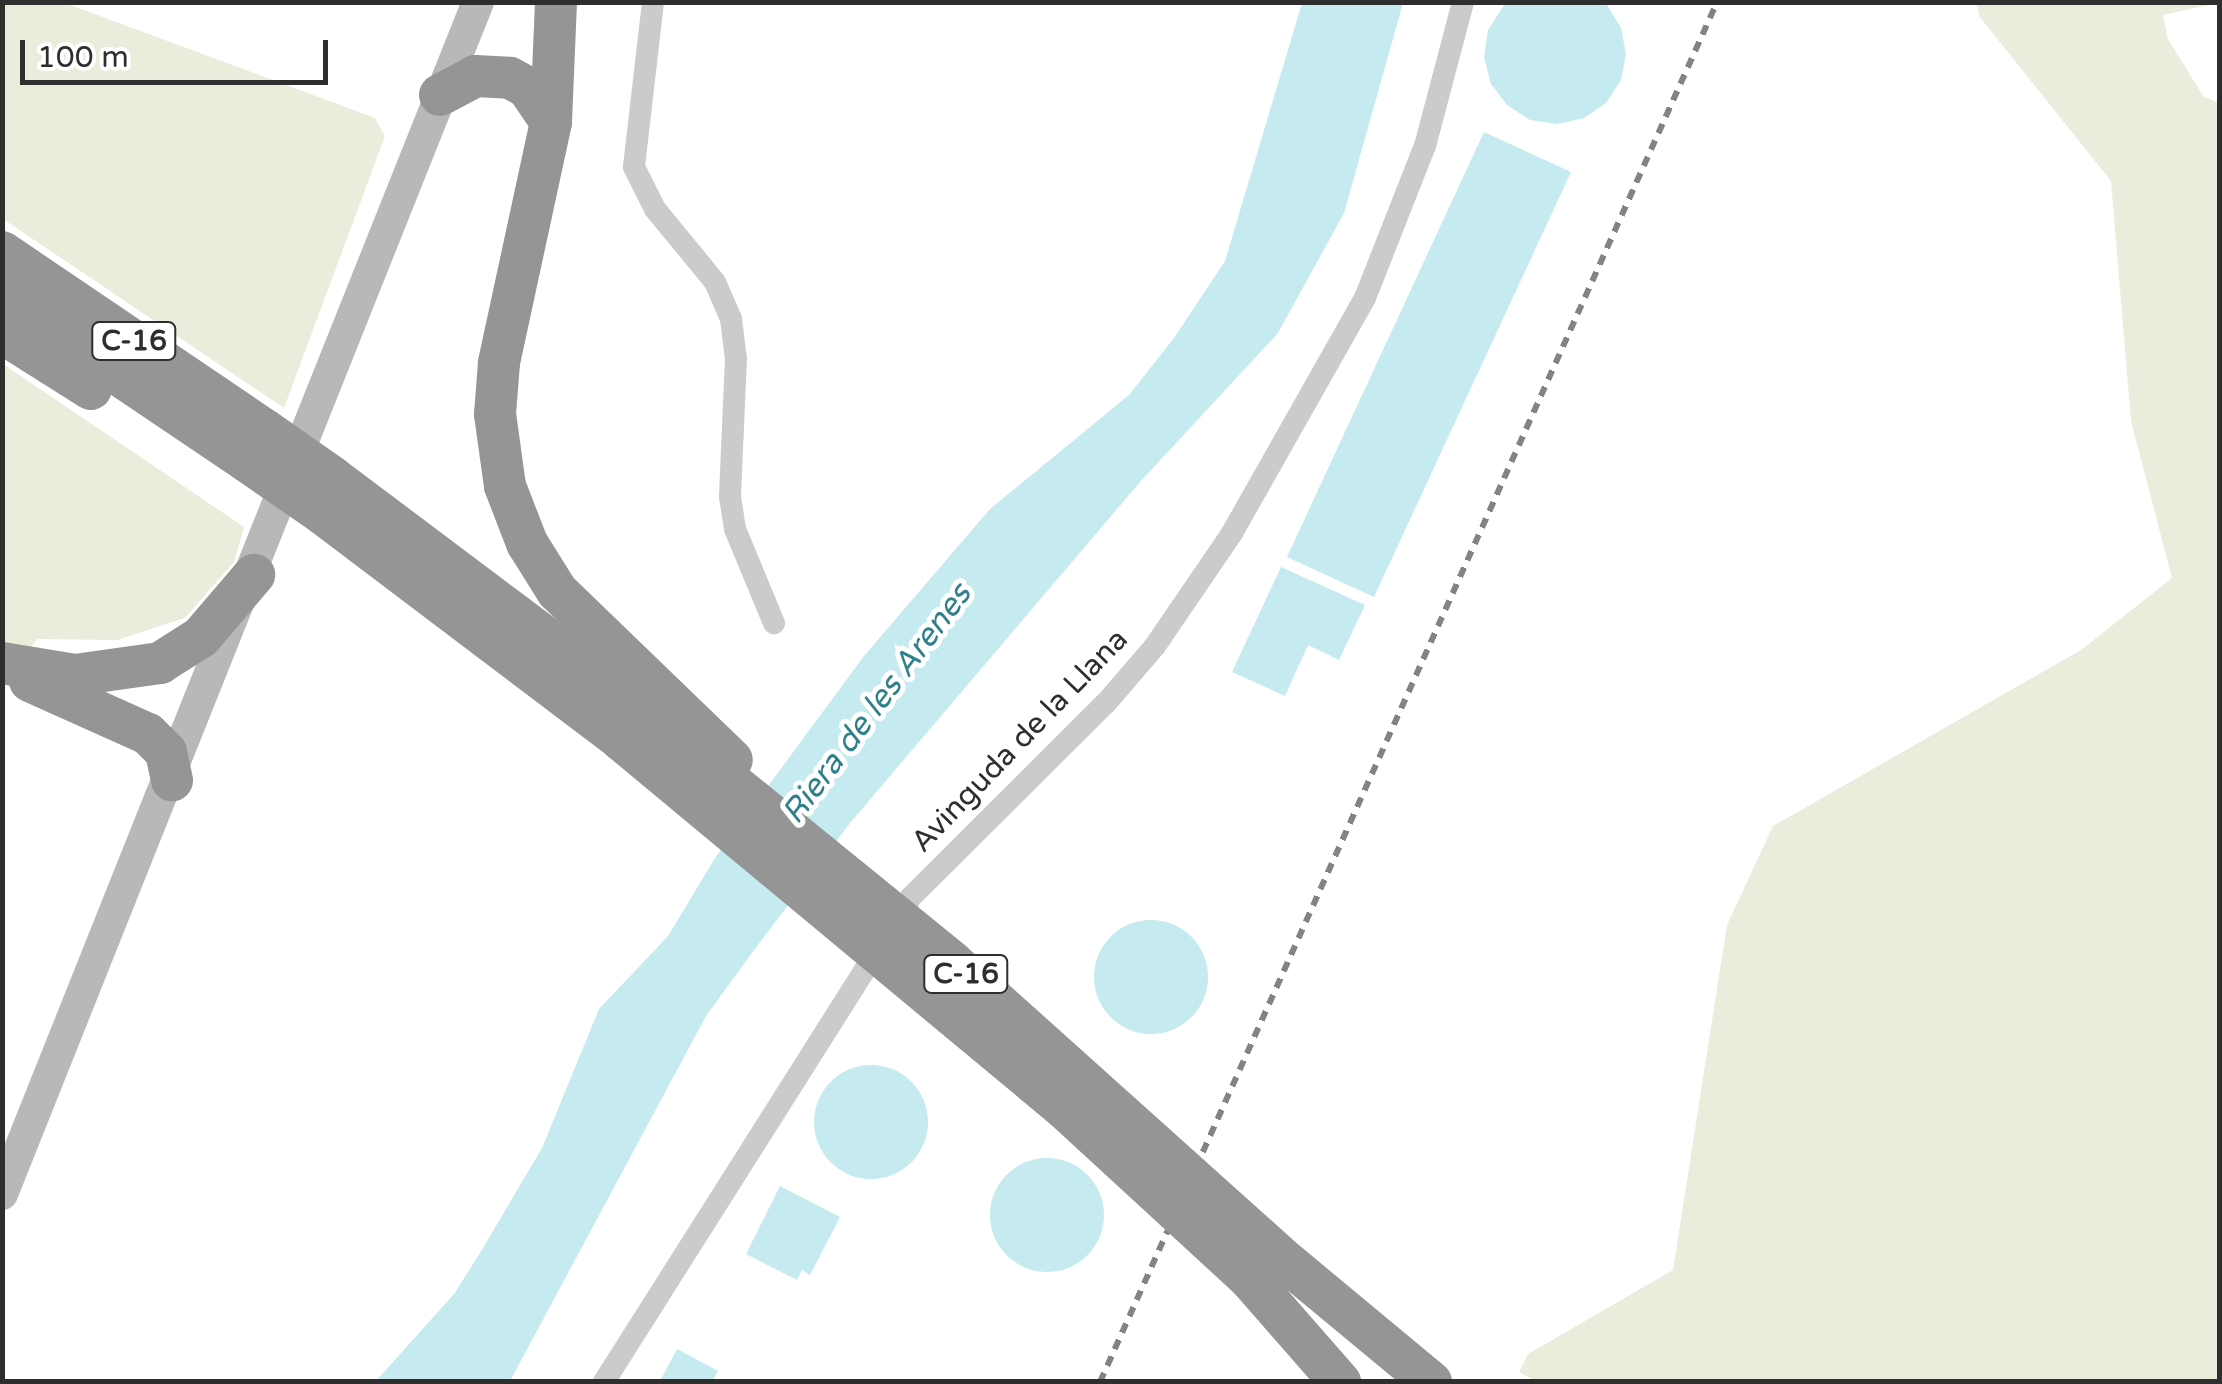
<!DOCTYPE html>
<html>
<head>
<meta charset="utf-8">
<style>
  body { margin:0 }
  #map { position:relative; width:2222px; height:1384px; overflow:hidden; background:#fff; font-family:"Varela Round",sans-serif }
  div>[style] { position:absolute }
  .green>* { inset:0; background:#eaeddb }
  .water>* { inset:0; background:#c5eaef }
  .round { border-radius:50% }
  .street>* { height:22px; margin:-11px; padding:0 11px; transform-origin:11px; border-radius:11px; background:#cbcbcb }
  .secondary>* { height:32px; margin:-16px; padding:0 16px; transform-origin:16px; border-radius:16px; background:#b8b8b8 }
  .highway>* { height:42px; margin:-21px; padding:0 21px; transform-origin:21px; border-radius:21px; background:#959595 }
  .rail>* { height:6px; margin-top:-3px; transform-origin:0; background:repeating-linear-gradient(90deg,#838383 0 10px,transparent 0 18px) }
  .highway-bridge>* { height:42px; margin:-21px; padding:0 21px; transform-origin:21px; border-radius:21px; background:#959595 }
  span { translate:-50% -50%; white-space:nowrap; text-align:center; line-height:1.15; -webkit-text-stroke:10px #fff; paint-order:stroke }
  .shield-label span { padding:2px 8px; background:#fff; border:2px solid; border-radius:8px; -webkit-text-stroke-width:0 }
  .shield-label { font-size:28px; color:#2e2e2e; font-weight:700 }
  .street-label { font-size:30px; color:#2e2e2e }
  .water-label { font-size:32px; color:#30808b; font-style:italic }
  .frame { position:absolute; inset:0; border:5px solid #2e2e2e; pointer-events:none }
  .scale { position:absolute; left:20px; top:40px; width:308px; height:45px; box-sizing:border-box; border:5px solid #2e2e2e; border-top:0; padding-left:12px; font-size:30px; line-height:35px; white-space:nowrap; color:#2e2e2e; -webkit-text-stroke:8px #fff; paint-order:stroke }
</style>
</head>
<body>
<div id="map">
  <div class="green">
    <div style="clip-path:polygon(2px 3px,65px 3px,375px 118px,385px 136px,284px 408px,3px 219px)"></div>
    <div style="clip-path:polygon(1977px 3px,2218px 3px,2163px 15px,2168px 39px,2203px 96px,2220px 104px,2219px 1381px,1536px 1381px,1519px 1372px,1528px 1354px,1673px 1270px,1727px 925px,1773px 826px,2081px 650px,2172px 578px,2131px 421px,2111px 181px,1979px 16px)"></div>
    <div style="clip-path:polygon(3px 364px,244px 527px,234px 562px,185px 618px,117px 640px,37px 639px,3px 686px)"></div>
  </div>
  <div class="water">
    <div style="clip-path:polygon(1506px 2px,1607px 5px,1621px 28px,1626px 54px,1621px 80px,1606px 103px,1584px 118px,1557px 124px,1530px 120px,1507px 105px,1491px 84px,1484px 57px,1488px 30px)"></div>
    <div style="clip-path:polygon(1302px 3px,1403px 3px,1344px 213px,1278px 333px,1140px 482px,850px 823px,757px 946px,706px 1016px,510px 1381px,375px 1382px,454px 1294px,480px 1253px,542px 1148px,599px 1009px,668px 936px,715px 858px,864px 656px,990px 509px,1129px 395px,1174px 338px,1225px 261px)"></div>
    <div style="clip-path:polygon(1484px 132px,1571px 172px,1374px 597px,1287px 557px)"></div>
    <div style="clip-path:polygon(1281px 567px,1365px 605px,1339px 660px,1308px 645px,1285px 696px,1232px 672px)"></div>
    <div class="round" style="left:1094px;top:920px;width:114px;height:114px"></div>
    <div class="round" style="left:814px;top:1065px;width:114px;height:114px"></div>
    <div class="round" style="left:990px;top:1158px;width:114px;height:114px"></div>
    <div style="clip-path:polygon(780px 1186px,840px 1217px,810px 1275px,802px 1270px,797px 1280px,746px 1254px)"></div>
    <div style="clip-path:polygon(677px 1349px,718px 1371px,712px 1381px,660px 1381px)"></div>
  </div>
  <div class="street">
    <div style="left:653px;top:2px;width:166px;rotate:96.6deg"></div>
    <div style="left:634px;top:167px;width:47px;rotate:63.4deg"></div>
    <div style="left:655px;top:209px;width:94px;rotate:50.6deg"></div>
    <div style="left:715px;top:282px;width:40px;rotate:66.6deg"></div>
    <div style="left:731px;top:319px;width:39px;rotate:83deg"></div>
    <div style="left:736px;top:358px;width:139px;rotate:92.5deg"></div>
    <div style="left:730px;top:497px;width:32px;rotate:81deg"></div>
    <div style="left:735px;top:529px;width:102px;rotate:67.5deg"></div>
    <div style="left:604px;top:1382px;width:574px;rotate:-57.67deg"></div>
    <div style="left:911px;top:897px;width:275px;rotate:-44.9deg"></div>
    <div style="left:1106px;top:703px;width:75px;rotate:-49.3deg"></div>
    <div style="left:1155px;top:646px;width:137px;rotate:-55.7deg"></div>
    <div style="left:1232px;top:533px;width:270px;rotate:-60.5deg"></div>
    <div style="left:1365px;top:298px;width:163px;rotate:-68.5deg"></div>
    <div style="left:1425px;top:146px;width:149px;rotate:-75.2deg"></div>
  </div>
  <div class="secondary">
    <div style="left:2px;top:1194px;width:1284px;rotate:-68.23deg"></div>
  </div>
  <div class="highway">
    <div style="left:556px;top:2px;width:120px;rotate:92.4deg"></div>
    <div style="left:551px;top:122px;width:247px;rotate:102.2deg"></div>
    <div style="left:499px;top:363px;width:51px;rotate:94.5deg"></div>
    <div style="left:495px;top:414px;width:73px;rotate:82.1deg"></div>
    <div style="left:505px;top:486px;width:61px;rotate:68.9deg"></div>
    <div style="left:527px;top:543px;width:57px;rotate:58deg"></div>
    <div style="left:557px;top:591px;width:243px;rotate:44deg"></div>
    <div style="left:440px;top:95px;width:40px;rotate:-28deg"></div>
    <div style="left:475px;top:76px;width:35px;rotate:3deg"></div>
    <div style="left:510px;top:78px;width:19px;rotate:28deg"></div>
    <div style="left:527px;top:87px;width:42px;rotate:55.6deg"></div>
    <div style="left:2px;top:252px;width:318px;rotate:34.1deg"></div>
    <div style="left:2px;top:296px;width:297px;rotate:34deg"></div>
    <div style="left:2px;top:333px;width:105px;rotate:32.2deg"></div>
    <div style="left:332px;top:477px;width:375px;rotate:36.9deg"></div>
    <div style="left:323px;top:514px;width:373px;rotate:37.1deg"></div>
    <div style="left:2px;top:663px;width:74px;rotate:9.3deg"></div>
    <div style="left:75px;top:675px;width:86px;rotate:-8deg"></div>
    <div style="left:160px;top:663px;width:49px;rotate:-32.4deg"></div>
    <div style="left:201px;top:637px;width:82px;rotate:-49.5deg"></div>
    <div style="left:30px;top:681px;width:129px;rotate:24.2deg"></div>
    <div style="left:148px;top:734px;width:25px;rotate:45deg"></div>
    <div style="left:166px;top:752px;width:29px;rotate:78deg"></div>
    <div style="left:1278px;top:1255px;width:199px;rotate:39.7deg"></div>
    <div style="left:1248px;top:1277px;width:140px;rotate:48.8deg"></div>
  </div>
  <div class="rail">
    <div style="left:1100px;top:1382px;width:1512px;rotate:-65.91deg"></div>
  </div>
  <div class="highway-bridge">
    <div style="left:265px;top:430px;width:82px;rotate:35deg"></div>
    <div style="left:248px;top:462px;width:91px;rotate:34.7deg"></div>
    <div style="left:641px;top:709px;width:401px;rotate:39.1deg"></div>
    <div style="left:952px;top:962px;width:438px;rotate:41.9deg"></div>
    <div style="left:620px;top:739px;width:577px;rotate:39.73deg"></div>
    <div style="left:1064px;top:1108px;width:250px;rotate:42.6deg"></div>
  </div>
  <div class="shield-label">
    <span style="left:134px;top:341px">C-16</span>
    <span style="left:966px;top:974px">C-16</span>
  </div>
  <div class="street-label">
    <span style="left:1020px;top:741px;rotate:-46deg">Avinguda de la Llana</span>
  </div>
  <div class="water-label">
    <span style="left:877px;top:704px;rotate:-53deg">Riera de les Arenes</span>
  </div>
  <div class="frame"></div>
  <div class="scale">100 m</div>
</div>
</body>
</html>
